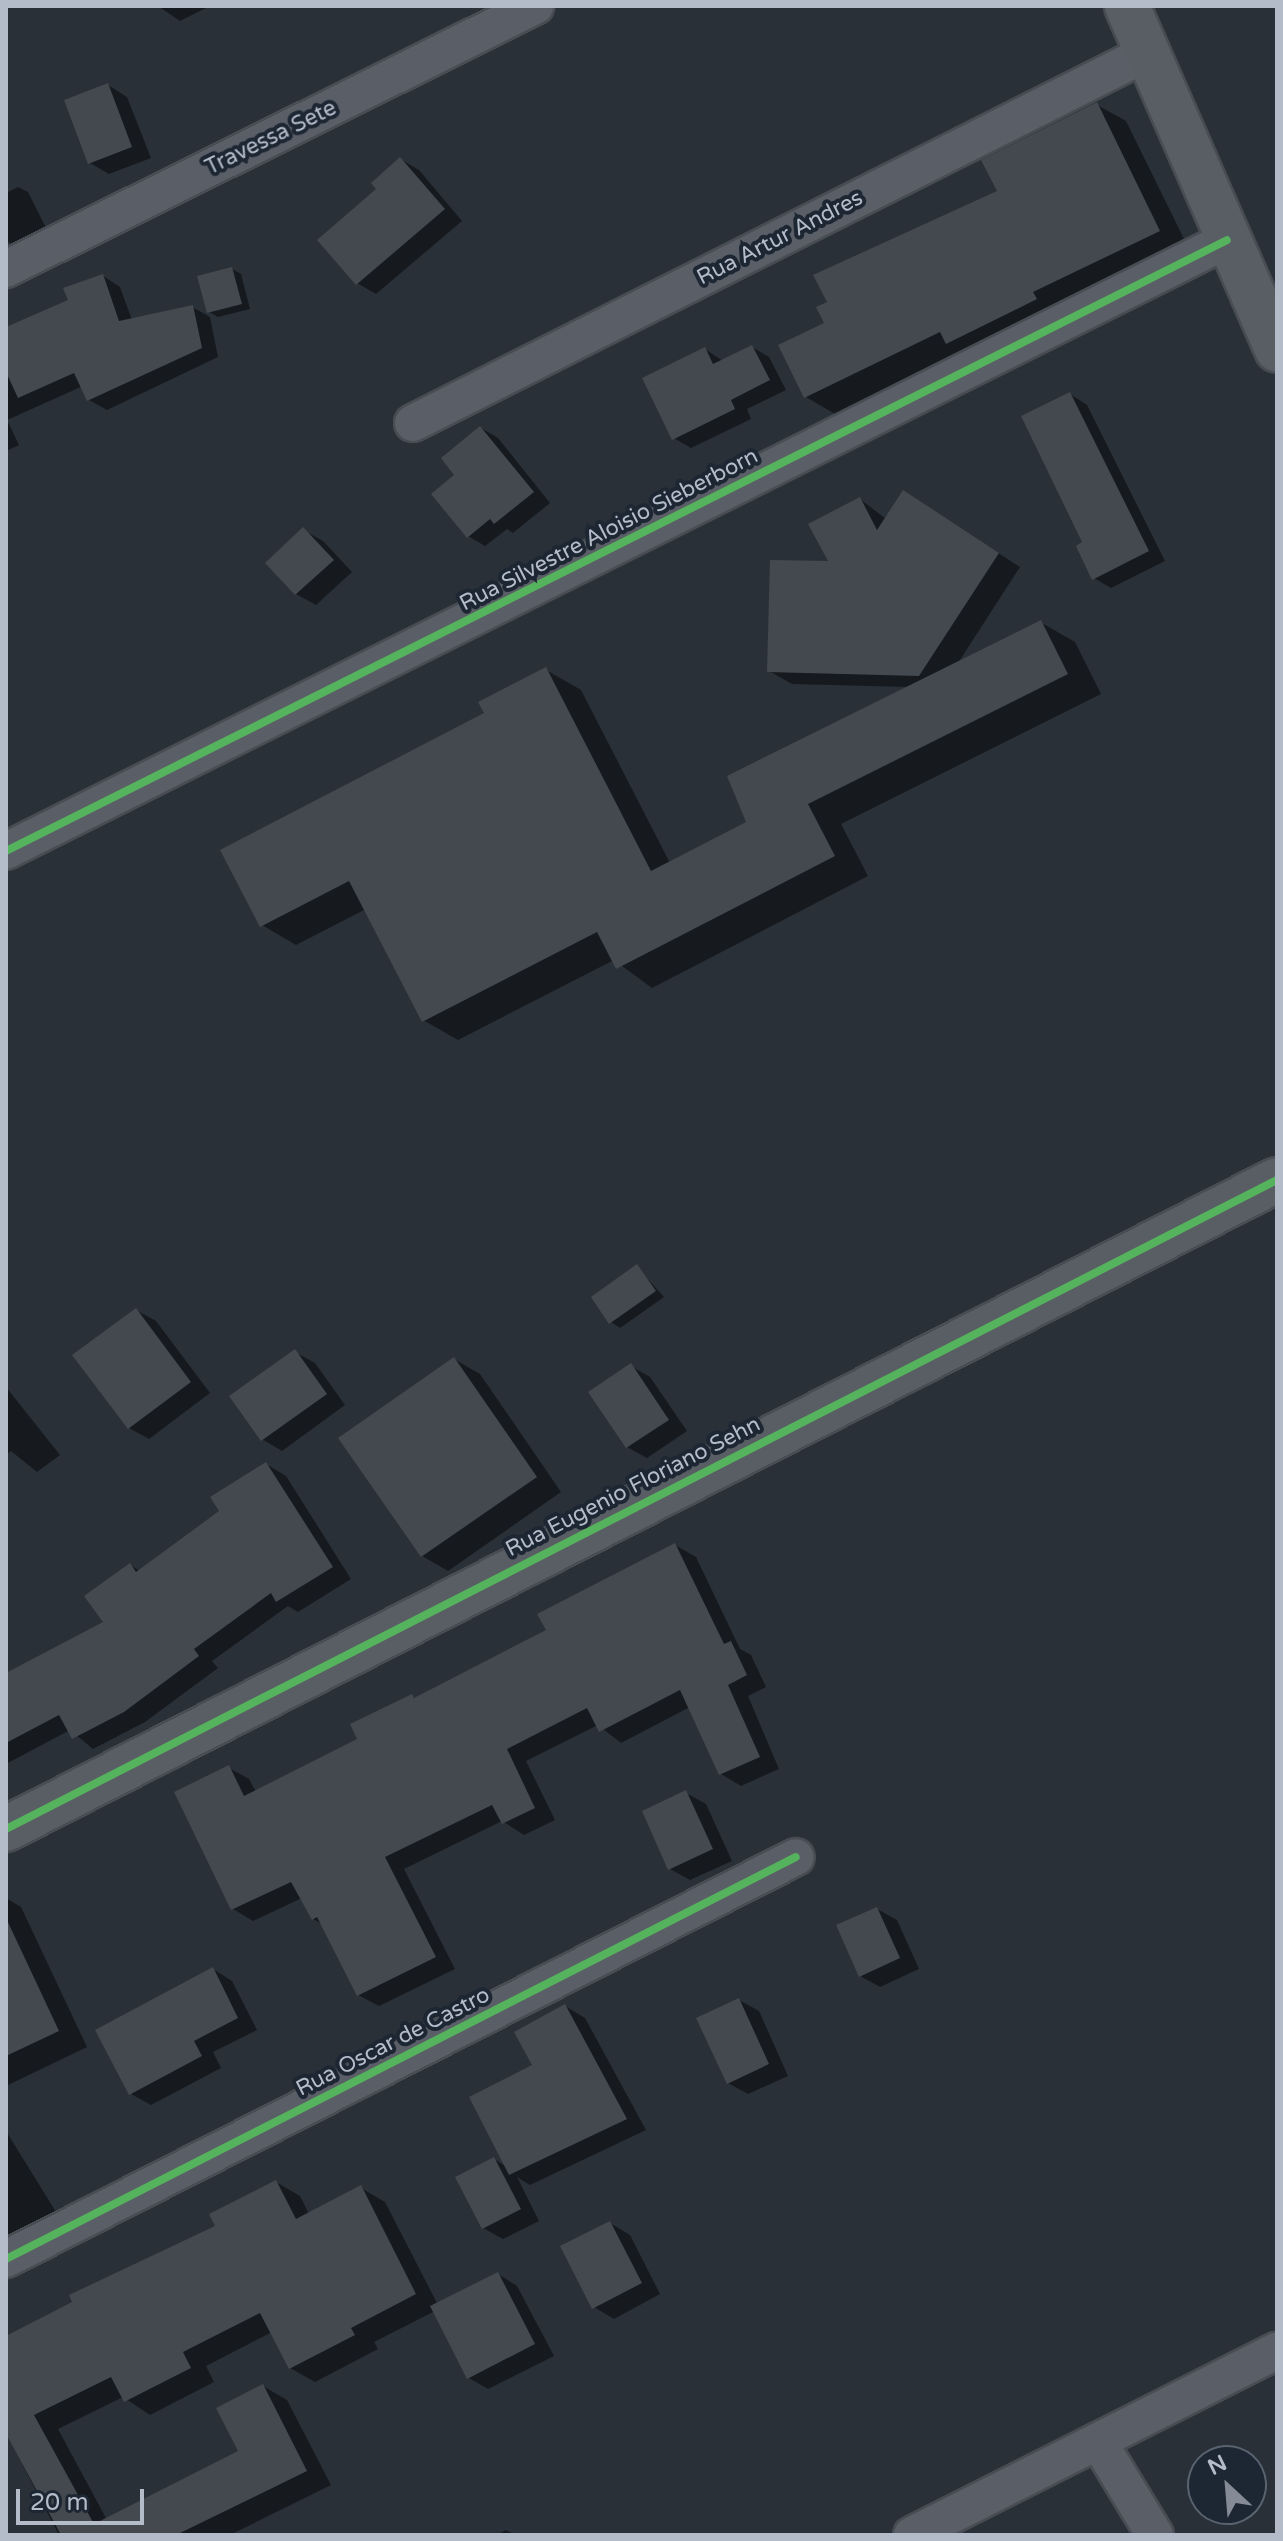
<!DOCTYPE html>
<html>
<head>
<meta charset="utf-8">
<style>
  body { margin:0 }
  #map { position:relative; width:1283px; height:2541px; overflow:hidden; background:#2a3038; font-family:"Varela Round",sans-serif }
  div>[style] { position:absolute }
  .shadow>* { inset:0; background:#0007 }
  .building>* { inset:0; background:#444950 }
  .roads { filter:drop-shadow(2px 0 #484c53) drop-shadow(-2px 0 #484c53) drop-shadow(0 2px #484c53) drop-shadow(0 -2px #484c53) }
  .street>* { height:36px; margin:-18px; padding:0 18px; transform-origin:18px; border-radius:18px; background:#5a5e66 }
  .secondary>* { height:44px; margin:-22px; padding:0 22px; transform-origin:22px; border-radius:22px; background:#595d64 }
  .cycleway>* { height:8px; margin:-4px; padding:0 4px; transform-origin:4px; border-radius:4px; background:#56b35d }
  span { translate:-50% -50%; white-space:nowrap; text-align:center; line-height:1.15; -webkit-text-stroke:8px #1d2633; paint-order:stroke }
  .street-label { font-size:22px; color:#b4bcc9 }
  .frame { position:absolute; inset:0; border:8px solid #b4bcc9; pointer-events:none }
  .north { position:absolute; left:1187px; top:2445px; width:80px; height:80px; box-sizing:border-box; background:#1d2633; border:2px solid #59626f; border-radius:50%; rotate:334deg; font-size:22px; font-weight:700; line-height:32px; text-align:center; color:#b4bcc9 }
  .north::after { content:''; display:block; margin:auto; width:28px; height:36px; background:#848b96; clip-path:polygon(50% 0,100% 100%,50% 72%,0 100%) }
  .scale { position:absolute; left:16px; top:2489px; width:128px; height:36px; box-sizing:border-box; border:4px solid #b4bcc9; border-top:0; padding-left:10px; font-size:24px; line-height:28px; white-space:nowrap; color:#b4bcc9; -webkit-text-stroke:6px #1d2633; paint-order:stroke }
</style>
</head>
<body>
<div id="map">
  <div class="shadow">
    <div style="clip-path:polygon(158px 6px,210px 6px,180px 21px)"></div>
    <div style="clip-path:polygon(108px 85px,127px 97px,151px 158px,109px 174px,90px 163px)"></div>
    <div style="clip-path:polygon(1097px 105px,1126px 121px,1188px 247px,977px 359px,963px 351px,835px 414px,806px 397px,826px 323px,999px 192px)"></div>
    <div style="clip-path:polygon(400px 159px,419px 170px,462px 221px,376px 294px,357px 283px,379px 189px)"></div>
    <div style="clip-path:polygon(18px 187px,28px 192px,49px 234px,18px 249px,6px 240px,6px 193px)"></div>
    <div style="clip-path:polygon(232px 269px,241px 274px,250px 309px,218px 317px,209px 312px)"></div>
    <div style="clip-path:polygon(103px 276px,120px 287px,132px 320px,192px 307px,210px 317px,218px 357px,107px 410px,89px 400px,83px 386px,7px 420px,19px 445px,6px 451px,6px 329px,70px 301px)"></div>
    <div style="clip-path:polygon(752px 347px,769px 357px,786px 390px,747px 409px,751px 419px,691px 448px,674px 438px,705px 349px,723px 361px)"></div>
    <div style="clip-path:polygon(1070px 394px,1087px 405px,1165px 561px,1111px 588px,1094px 578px,1085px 543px)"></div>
    <div style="clip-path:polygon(481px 428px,498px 438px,550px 503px,513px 533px,507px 529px,485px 546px,468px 536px,457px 475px)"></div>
    <div style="clip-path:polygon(860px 499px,886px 519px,926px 506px,1020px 567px,958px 663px,1040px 622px,1075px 642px,1101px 694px,841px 824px,868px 876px,652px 988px,614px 960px,458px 1040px,423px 1020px,366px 909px,296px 945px,262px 925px,486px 714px,546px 670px,581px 690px,670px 863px,749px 823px,909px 687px,792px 684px,769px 671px,831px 563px)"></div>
    <div style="clip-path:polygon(303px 530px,323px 541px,352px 572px,316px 605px,296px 594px)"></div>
    <div style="clip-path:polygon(637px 1267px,664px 1297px,620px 1328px,611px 1322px)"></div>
    <div style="clip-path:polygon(136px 1310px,156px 1321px,210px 1393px,149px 1439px,129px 1428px)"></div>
    <div style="clip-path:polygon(295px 1352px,315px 1363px,345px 1405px,282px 1451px,262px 1439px)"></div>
    <div style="clip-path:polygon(454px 1359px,480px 1374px,561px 1492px,448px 1571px,422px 1556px)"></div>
    <div style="clip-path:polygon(631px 1366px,650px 1377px,687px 1431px,647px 1458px,627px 1447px)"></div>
    <div style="clip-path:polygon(6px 1387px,60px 1455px,37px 1472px,11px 1451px,6px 1455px)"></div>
    <div style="clip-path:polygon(266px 1464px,286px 1476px,351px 1579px,298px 1612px,288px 1606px,212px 1661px,218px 1668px,145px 1722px,93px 1749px,70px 1730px,6px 1764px,6px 1675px,106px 1623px,130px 1565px,140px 1571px,222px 1511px)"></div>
    <div style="clip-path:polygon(675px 1545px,696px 1557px,740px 1649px,751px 1655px,766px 1687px,748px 1696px,779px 1769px,741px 1786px,721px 1774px,690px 1707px,621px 1743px,598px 1725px,526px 1761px,555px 1820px,524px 1835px,502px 1821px,404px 1869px,455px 1969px,379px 2006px,358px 1995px,322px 1924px,313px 1919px,302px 1898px,253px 1921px,233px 1909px,229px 1768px,249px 1779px,256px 1792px,360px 1740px,412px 1696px,417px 1699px,548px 1631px)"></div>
    <div style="clip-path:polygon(686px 1793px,706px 1804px,732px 1861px,690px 1880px,670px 1869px)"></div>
    <div style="clip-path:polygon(6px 1898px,21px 1907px,87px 2047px,6px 2086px)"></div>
    <div style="clip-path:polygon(877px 1909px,897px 1920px,919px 1969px,880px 1987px,860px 1976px)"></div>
    <div style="clip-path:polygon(213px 1969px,232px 1981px,257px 2030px,213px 2052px,221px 2068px,151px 2105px,131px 2094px)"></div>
    <div style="clip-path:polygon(739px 2000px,759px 2011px,788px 2076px,748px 2094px,728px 2083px)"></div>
    <div style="clip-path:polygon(565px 2006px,585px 2018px,646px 2130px,530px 2185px,517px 2177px,539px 2221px,503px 2239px,483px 2228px,494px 2159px,507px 2167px,535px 2066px)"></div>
    <div style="clip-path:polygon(6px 2131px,56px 2212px,6px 2243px)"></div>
    <div style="clip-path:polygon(276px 2182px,300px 2196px,309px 2214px,361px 2188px,385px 2202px,438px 2305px,498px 2274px,517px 2286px,554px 2356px,488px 2389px,469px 2378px,435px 2311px,374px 2342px,378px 2349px,315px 2382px,290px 2368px,272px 2332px,206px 2366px,214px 2382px,150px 2415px,123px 2397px,58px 2429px,107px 2520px,241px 2452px,263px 2386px,287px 2400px,331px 2485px,230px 2535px,59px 2535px,6px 2433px,6px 2354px,218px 2227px)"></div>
    <div style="clip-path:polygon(610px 2223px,630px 2235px,660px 2294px,614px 2319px,594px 2307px)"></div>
    <div style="clip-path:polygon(506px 2530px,515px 2535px,496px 2535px)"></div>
  </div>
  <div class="building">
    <div style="clip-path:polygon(108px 83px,132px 147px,88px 164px,64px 100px)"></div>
    <div style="clip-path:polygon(1097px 102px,1160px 231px,1033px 292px,1037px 299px,946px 344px,940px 332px,804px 398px,778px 345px,824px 323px,816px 307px,827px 302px,813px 275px,997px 191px,981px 160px)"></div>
    <div style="clip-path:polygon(400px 157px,445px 209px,356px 285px,317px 240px,376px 189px,371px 183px)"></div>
    <div style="clip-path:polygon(232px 267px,242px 304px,207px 313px,197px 276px)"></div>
    <div style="clip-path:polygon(103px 274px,119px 321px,193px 305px,202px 348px,87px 401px,74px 373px,18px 398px,6px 372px,6px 327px,68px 300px,63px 288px)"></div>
    <div style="clip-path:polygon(752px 345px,770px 380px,731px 400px,735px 409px,672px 440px,642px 378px,705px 347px,713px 364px)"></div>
    <div style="clip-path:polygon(1070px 392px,1149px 551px,1092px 580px,1076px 546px,1082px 542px,1021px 416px)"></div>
    <div style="clip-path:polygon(480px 426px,534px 492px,494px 524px,490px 519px,467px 538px,431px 494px,454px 475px,441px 458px)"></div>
    <div style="clip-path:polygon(903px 490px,999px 553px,919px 676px,767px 672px,770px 560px,828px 561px,808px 524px,860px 497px,877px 530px)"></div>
    <div style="clip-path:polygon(303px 527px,334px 560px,295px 595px,265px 563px)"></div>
    <div style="clip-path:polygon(1041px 620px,1068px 674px,808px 804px,835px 856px,616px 969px,597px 932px,422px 1022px,349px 881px,260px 927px,220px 850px,484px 713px,478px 702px,546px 667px,651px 871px,746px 822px,727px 776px)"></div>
    <div style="clip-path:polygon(637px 1264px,656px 1291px,609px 1324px,591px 1297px)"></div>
    <div style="clip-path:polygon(136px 1308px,191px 1382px,128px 1429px,72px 1355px)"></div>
    <div style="clip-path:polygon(295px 1349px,327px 1394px,261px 1441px,229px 1396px)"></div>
    <div style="clip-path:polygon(454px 1357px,537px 1477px,421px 1557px,338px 1438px)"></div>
    <div style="clip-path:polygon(631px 1363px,669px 1420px,626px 1448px,588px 1392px)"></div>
    <div style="clip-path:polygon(266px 1462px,333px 1567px,276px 1602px,271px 1593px,194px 1649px,199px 1656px,124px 1712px,72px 1739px,59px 1715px,6px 1743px,6px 1673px,103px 1622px,84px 1596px,130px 1563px,136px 1572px,219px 1511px,210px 1497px)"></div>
    <div style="clip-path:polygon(675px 1543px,724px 1644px,731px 1641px,747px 1675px,728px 1685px,760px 1757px,719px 1775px,680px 1690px,599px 1732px,587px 1708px,507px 1749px,535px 1808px,502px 1824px,492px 1805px,385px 1857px,436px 1957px,357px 1996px,317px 1917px,312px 1920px,291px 1882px,231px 1910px,174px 1792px,229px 1765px,244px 1796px,357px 1739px,350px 1724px,412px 1694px,414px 1698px,546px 1630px,537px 1614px)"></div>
    <div style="clip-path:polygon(686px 1790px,713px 1849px,668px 1870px,642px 1811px)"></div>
    <div style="clip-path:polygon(877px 1907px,900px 1958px,859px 1977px,836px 1925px)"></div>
    <div style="clip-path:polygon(6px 1918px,59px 2031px,6px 2056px)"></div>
    <div style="clip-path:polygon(213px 1967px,238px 2018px,194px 2041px,202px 2056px,129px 2095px,95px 2030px)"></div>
    <div style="clip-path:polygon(739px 1998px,769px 2064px,727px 2084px,696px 2018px)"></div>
    <div style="clip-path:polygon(565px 2004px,627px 2119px,509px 2175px,469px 2097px,532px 2065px,514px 2032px)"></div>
    <div style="clip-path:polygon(494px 2157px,521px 2209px,482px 2229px,455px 2177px)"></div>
    <div style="clip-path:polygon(276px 2180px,296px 2219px,361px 2185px,416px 2294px,351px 2328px,355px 2335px,289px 2369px,260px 2313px,183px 2352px,191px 2368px,124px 2402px,111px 2377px,34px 2415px,94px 2524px,238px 2451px,216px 2408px,263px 2384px,307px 2471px,176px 2535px,61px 2535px,6px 2434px,6px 2336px,72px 2302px,69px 2295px,215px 2226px,209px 2214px)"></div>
    <div style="clip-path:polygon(610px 2221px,642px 2283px,592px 2309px,560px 2246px)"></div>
    <div style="clip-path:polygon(498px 2272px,535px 2344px,467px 2379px,430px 2306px)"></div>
  </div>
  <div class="roads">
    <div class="street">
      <div style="left:6px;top:269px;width:591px;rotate:-26.43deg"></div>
      <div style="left:413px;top:423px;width:822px;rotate:-26.75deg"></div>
      <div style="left:6px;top:851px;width:1365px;rotate:-26.58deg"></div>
      <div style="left:6px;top:2259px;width:886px;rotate:-26.97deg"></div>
      <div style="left:1098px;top:2441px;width:110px;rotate:58.8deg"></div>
      <div style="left:912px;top:2535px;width:409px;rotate:-26.8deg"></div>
    </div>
    <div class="secondary">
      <div style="left:1127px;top:6px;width:375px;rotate:66.4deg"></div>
      <div style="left:6px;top:1829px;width:1427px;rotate:-27.05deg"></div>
    </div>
  </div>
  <div class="cycleway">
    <div style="left:6px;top:851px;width:1365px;rotate:-26.58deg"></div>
    <div style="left:6px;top:1829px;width:1427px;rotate:-27.05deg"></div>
    <div style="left:6px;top:2259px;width:886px;rotate:-26.97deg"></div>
  </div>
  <div class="street-label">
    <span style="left:271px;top:138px;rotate:-26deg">Travessa Sete</span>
    <span style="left:780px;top:238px;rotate:-27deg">Rua Artur Andres</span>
    <span style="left:609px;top:530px;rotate:-27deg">Rua Silvestre Aloisio Sieberborn</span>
    <span style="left:633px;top:1487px;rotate:-27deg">Rua Eugenio Floriano Sehn</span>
    <span style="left:393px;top:2042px;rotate:-27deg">Rua Oscar de Castro</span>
  </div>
  <div class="frame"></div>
  <div class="north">N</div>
  <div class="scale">20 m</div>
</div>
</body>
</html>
